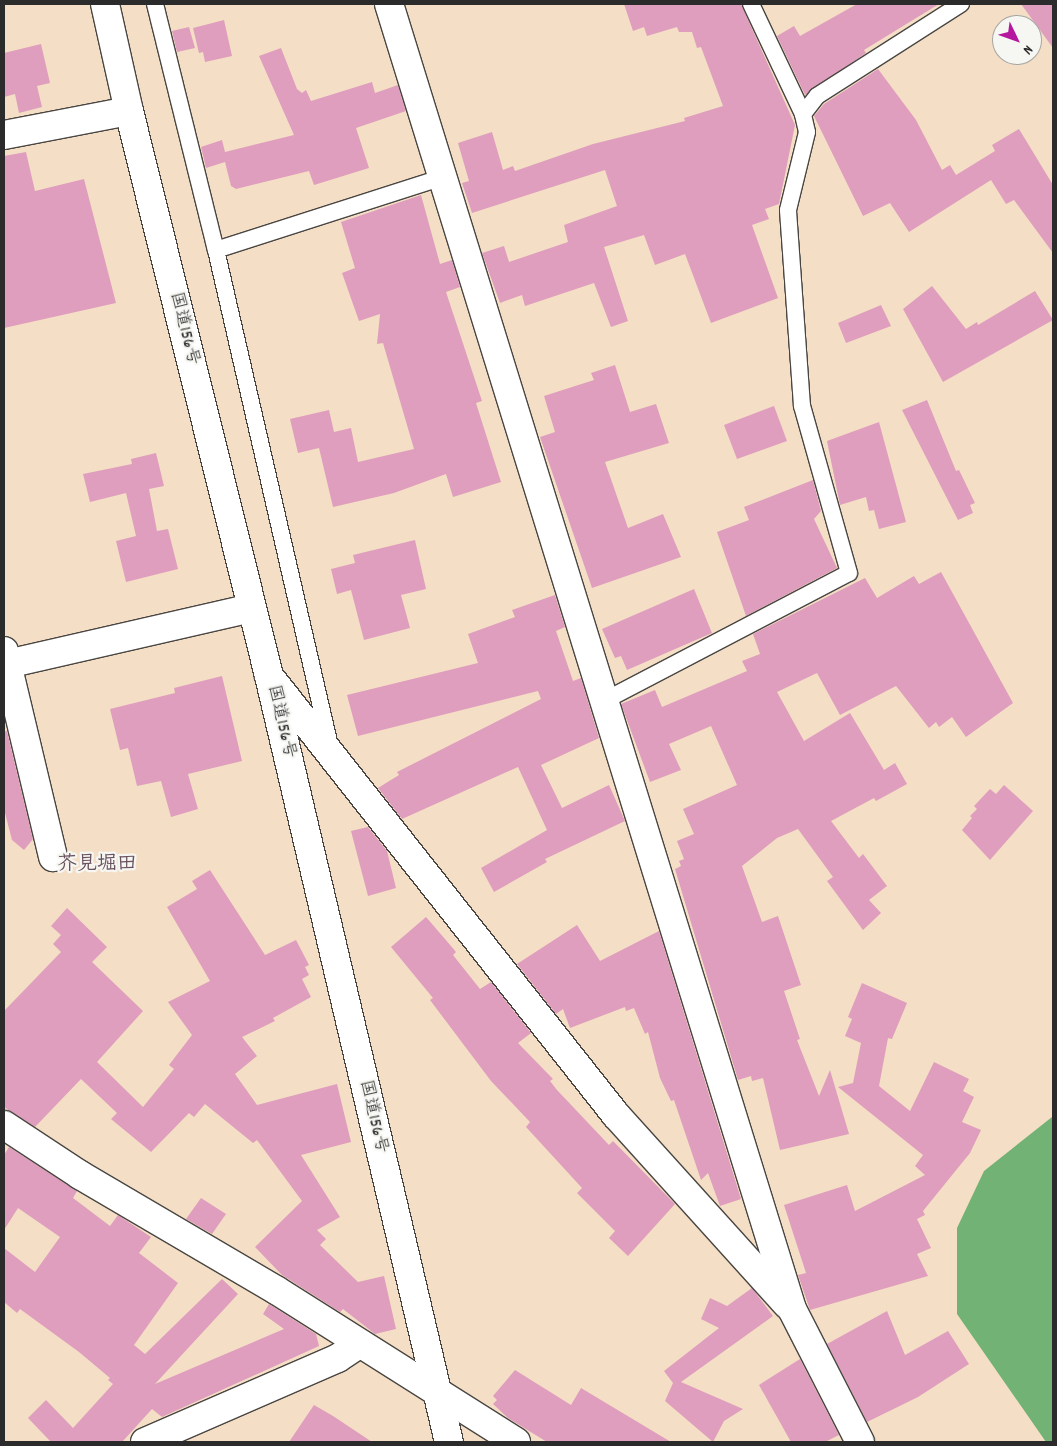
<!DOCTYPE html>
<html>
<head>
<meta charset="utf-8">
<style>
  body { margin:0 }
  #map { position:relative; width:1057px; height:1446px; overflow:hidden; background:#f4dec5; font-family:Dekko,"Klee One",sans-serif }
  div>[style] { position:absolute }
  .forest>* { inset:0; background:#72b274 }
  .building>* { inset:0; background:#df9ebd }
  .roads { filter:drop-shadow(1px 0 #494642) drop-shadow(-1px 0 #494642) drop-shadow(0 1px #494642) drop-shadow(0 -1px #494642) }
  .service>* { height:16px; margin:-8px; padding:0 8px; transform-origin:8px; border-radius:8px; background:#fff }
  .minor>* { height:28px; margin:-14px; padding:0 14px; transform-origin:14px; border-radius:14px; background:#fff }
  .trunk>* { height:28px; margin:-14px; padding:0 14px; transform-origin:14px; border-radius:14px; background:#fff }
  span { translate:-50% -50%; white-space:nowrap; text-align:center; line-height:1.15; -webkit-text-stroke:4.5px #f6f6f2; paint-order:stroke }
  .street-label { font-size:18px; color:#2b2b2b }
  .quarter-label { font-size:20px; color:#6a535e; font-weight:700 }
  .frame { position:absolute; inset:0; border:5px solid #2b2b2b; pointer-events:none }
  .north { position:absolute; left:992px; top:15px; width:50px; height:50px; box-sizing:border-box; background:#f6f6f2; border:1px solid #a5a5a2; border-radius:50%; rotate:132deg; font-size:14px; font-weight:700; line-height:20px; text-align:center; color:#2b2b2b }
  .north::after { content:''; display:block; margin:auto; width:18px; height:22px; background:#b5179e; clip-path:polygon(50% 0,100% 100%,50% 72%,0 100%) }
</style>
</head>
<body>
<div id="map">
  <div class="forest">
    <div style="clip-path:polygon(1053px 1111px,1053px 1442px,1046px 1442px,957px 1314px,957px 1228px,984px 1171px,1052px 1117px)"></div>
  </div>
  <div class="building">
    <div style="clip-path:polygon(624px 4px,741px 4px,795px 125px,779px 204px,765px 209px,769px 219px,752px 225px,778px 298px,711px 323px,685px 254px,655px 265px,644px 235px,604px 247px,628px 321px,611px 327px,594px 283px,525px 306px,522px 295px,500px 303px,482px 253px,504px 246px,509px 262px,568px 242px,564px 225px,617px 206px,605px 170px,472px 213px,462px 183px,469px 181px,458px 143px,492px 132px,503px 170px,513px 166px,515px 171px,593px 144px,685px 121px,684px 118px,723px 106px,701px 47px,697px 48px,692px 32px,679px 32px,677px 27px,647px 36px,644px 27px,633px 31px)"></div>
    <div style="clip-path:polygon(857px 4px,939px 4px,864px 50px,866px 53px,805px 95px,777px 36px,794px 26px,800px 36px)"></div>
    <div style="clip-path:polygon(1021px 4px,1053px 4px,1053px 48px)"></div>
    <div style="clip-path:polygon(224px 20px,232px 56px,205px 62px,203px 52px,199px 53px,193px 28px)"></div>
    <div style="clip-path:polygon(189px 27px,195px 48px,177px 52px,172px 31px)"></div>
    <div style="clip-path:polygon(41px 44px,50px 83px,37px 86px,42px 107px,19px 113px,15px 94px,4px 97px,4px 53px)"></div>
    <div style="clip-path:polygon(281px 48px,297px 89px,302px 93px,306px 90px,311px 101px,372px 82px,375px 93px,398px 85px,406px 111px,356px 128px,369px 168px,314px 185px,309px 171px,236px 189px,231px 186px,225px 162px,206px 168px,201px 147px,222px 140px,225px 152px,294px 135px,259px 56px)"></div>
    <div style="clip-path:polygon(878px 69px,916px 120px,942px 170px,950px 165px,956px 175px,995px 151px,992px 145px,1019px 129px,1053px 185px,1053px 253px,1014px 200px,1006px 204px,991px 180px,909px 232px,890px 203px,863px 216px,814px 116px,824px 104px)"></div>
    <div style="clip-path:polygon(26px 152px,35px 191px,84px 179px,116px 303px,4px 328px,4px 156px)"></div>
    <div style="clip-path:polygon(421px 195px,440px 264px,452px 260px,460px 287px,446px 292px,482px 401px,476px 403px,501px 482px,453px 497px,446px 474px,394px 493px,333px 507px,319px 448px,298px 453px,290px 419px,329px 410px,334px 432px,351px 428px,358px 462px,414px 449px,383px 343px,377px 344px,380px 314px,359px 321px,342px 273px,355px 268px,341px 222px)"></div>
    <div style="clip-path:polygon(932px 286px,966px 329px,977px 322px,978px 325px,1035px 291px,1053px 320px,943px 382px,903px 309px)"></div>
    <div style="clip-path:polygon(881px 305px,891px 326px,846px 343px,838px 323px)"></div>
    <div style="clip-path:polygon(615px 365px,630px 412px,656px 404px,669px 443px,605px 462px,628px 528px,663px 514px,681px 557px,592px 588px,540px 437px,555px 432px,544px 396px,594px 380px,591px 373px)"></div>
    <div style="clip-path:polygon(927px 400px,956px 471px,959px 470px,975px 503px,970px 505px,973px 513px,958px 520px,902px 410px)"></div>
    <div style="clip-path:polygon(774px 406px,787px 441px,737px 459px,724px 425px)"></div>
    <div style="clip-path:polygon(879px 422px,906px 522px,879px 529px,874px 510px,869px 511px,866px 497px,840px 505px,827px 441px)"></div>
    <div style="clip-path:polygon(156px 453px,164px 486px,149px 489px,157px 531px,168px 529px,178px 569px,126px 582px,116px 541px,136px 536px,126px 493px,90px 502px,83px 474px,132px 464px,131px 459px)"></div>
    <div style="clip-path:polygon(813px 480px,821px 511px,814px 519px,837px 568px,746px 616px,717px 532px,749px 520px,744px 507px)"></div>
    <div style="clip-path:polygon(415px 540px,426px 589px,401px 595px,410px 628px,364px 640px,351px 590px,337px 594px,331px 569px,355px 563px,353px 555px)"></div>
    <div style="clip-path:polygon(941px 572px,1013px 703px,966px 737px,952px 717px,939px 727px,936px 722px,929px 728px,896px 686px,840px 715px,817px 673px,777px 692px,804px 741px,850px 713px,884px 770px,895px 763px,907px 784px,876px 801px,874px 798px,831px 821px,859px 858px,863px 854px,887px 886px,869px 900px,881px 913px,863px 930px,827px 881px,833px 877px,798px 829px,777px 838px,742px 866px,762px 922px,778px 916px,801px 985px,784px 991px,800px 1039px,797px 1040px,819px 1096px,830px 1070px,849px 1134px,780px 1150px,763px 1078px,752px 1081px,751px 1076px,738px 1080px,675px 869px,681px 866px,679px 861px,684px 859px,677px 841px,694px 834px,683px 809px,737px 785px,711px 726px,669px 744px,681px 770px,650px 782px,621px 704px,655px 690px,662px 707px,747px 671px,742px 661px,760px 654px,753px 634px,865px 578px,877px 598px,914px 576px,919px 584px)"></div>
    <div style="clip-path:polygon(694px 589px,712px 633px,627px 670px,621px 656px,615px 658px,602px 629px)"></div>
    <div style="clip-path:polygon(555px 595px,565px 627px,556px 631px,573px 681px,581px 678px,599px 738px,541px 765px,562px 808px,609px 785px,625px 821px,545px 859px,547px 862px,494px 892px,481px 868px,547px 830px,518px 767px,402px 819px,378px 788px,399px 775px,397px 772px,541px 699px,538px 691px,358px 736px,347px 695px,478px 663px,468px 634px,515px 617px,512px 610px)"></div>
    <div style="clip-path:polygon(222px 676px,242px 761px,188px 774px,198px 809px,171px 817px,161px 781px,137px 786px,128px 748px,120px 750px,110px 709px,175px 693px,174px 688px)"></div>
    <div style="clip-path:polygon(7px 731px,33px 839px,24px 850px,12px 840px,4px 809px,4px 732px)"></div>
    <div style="clip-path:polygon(1004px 785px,1033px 811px,990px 860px,962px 830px,972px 818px,970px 816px,977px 809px,974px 806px,990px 789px,996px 794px)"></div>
    <div style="clip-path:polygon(368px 827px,387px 851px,396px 888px,368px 896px,351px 831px)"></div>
    <div style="clip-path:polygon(210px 870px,265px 955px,296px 940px,309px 965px,305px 967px,309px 975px,302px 979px,311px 997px,273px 1018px,275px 1021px,242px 1037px,257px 1056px,235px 1074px,257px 1105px,337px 1084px,351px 1142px,301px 1155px,340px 1217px,317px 1230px,326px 1239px,320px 1245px,358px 1282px,384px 1276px,396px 1329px,375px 1334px,343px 1309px,340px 1312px,282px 1275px,255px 1247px,302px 1201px,257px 1140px,253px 1143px,205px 1104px,194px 1117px,189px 1113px,151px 1152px,111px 1119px,117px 1113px,81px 1079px,35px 1127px,4px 1107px,4px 1011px,61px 952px,53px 944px,61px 935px,51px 926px,67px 908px,107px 947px,92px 962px,143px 1011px,97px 1062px,143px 1107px,174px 1069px,169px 1065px,192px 1035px,168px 1002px,210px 981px,167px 907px,197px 889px,192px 881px)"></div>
    <div style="clip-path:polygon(426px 917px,451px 946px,456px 952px,453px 955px,480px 989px,491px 982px,531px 1033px,518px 1043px,553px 1079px,550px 1081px,557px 1090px,609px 1145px,613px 1141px,675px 1204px,628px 1256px,609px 1238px,615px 1231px,577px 1193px,582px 1188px,526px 1127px,530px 1122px,491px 1081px,430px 1000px,433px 998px,391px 947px)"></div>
    <div style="clip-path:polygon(577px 925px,600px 961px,659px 931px,741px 1199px,720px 1206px,708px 1173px,701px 1180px,674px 1100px,671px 1101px,660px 1078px,648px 1032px,645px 1034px,634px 1008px,626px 1011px,625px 1007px,570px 1028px,563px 1009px,556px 1014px,517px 964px)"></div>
    <div style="clip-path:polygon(862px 983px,907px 1003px,892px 1039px,888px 1038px,879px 1086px,910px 1111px,934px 1062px,969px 1079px,963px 1091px,974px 1097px,962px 1122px,981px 1130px,970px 1153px,923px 1211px,925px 1215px,917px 1219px,931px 1248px,917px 1254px,928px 1276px,810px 1310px,798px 1275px,806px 1273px,784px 1205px,847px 1185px,855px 1211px,925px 1175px,915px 1166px,923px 1155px,838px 1087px,853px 1083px,861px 1043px,845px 1036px,852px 1019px,848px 1017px)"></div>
    <div style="clip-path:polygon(9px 1147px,77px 1191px,73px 1198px,110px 1226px,118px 1215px,151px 1237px,139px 1253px,178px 1283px,134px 1345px,145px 1354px,222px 1279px,238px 1294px,155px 1384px,284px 1329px,263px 1314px,269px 1304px,316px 1334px,319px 1346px,162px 1417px,152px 1409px,122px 1442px,51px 1442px,28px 1418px,46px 1400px,73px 1428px,113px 1384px,108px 1380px,110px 1378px,79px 1352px,20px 1309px,17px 1313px,4px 1302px,4px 1248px,35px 1272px,60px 1237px,18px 1208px,4px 1230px,4px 1155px)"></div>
    <div style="clip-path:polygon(201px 1198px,226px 1214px,212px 1234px,186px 1219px)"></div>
    <div style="clip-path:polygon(752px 1288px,773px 1316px,681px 1382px,743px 1409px,724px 1421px,713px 1442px,665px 1401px,673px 1383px,664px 1371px,719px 1328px,701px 1319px,710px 1298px,727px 1306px)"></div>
    <div style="clip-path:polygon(887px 1311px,905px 1355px,948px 1331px,969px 1364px,918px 1397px,867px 1422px,827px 1344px)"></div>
    <div style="clip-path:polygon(800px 1359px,839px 1435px,825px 1442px,791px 1442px,759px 1385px)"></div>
    <div style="clip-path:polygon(515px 1370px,571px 1405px,581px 1388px,671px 1442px,547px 1442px,508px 1418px,493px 1404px,497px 1400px,493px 1396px)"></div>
    <div style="clip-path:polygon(314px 1405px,333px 1416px,372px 1442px,289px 1442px)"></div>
  </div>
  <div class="roads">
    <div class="service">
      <div style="left:155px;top:4px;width:253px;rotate:76.1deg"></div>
      <div style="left:216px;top:250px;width:509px;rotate:77.06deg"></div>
      <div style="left:803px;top:114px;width:23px;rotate:-52deg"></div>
      <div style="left:817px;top:96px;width:171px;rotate:-32.6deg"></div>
      <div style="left:216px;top:250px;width:239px;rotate:-17.8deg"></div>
      <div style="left:604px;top:701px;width:276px;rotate:-27.6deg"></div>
      <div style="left:849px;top:573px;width:173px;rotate:-105.7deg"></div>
      <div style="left:802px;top:406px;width:196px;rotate:-94.1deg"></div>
      <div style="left:788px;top:210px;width:80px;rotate:-76.3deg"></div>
      <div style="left:807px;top:132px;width:18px;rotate:-103deg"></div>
      <div style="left:803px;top:114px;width:122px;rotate:-115.3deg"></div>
    </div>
    <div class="minor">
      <div style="left:389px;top:4px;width:1366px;rotate:72.84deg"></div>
      <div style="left:792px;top:1309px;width:149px;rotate:62.9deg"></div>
      <div style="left:4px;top:135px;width:127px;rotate:-10.9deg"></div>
      <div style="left:4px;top:651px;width:212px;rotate:76.6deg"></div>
      <div style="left:4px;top:668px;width:5px;rotate:-53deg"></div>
      <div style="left:7px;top:664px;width:251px;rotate:-12.9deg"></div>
      <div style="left:269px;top:676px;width:560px;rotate:51.68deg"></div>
      <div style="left:616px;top:1115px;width:255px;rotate:47.9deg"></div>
      <div style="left:4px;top:1125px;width:91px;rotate:33.3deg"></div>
      <div style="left:80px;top:1175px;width:227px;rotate:30.4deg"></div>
      <div style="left:276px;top:1290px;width:284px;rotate:32.3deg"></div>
      <div style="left:145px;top:1442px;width:210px;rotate:-23.5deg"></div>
      <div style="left:338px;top:1358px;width:25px;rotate:-34deg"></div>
    </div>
    <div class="trunk">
      <div style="left:105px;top:4px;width:110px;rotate:77.4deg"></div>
      <div style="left:129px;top:111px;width:582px;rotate:76.08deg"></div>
      <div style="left:269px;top:676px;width:787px;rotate:76.78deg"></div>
    </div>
  </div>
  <div class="street-label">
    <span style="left:183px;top:329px;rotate:76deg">国道156号</span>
    <span style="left:280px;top:722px;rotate:77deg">国道156号</span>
    <span style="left:372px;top:1117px;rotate:77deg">国道156号</span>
  </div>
  <div class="quarter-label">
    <span style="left:97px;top:865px">芥見堀田</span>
  </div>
  <div class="frame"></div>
  <div class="north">N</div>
</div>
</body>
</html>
